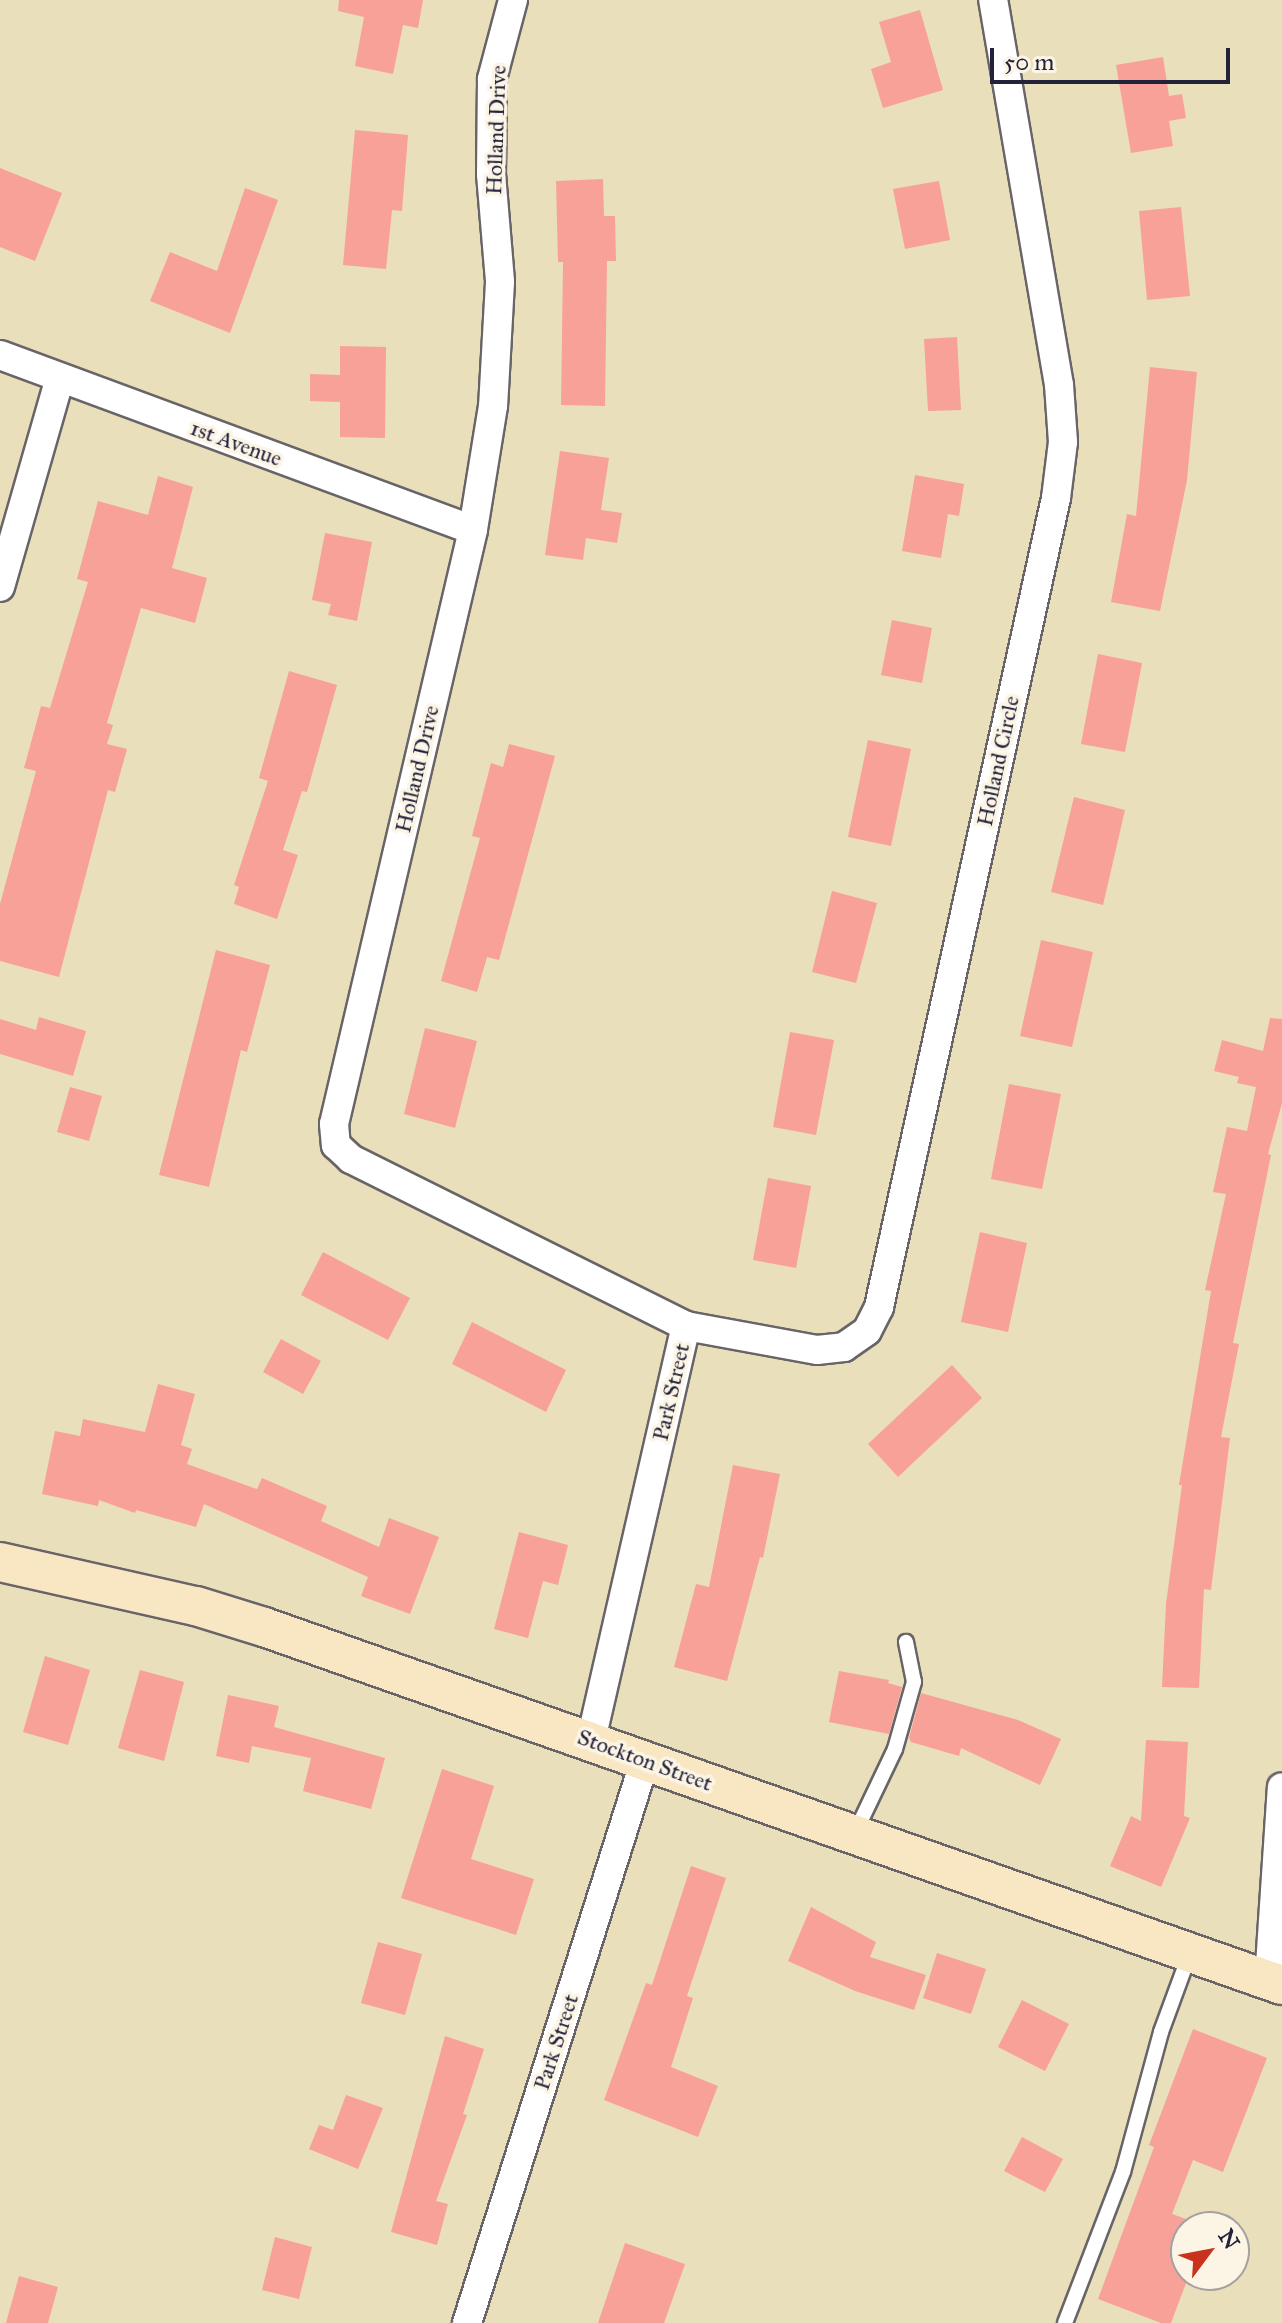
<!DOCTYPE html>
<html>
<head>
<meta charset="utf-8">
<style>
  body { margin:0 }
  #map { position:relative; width:1282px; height:2323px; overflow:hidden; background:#e9dfba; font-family:"IM FELL Great Primer",serif }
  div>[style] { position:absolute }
  .building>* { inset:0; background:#f8a199 }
  .roads { filter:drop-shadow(2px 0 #686467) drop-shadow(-2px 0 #686467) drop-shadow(0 2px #686467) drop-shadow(0 -2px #686467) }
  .lane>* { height:14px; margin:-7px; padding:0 7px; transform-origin:7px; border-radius:7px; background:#fff }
  .street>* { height:28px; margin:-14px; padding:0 14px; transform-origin:14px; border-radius:14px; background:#fff }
  .secondary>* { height:38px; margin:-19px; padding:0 19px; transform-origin:19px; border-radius:19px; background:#f9e7c3 }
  span { translate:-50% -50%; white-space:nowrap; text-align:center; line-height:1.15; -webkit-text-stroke:7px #fcf5e5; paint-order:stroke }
  .street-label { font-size:22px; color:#22223b }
  .north { position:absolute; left:1170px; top:2211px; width:80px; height:80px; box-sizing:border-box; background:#fcf5e5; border:2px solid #a5a1a1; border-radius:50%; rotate:58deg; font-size:22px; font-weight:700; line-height:32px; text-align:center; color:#22223b }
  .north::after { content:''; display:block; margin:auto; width:28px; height:36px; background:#c8321e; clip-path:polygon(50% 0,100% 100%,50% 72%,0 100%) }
  .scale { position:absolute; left:990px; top:48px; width:240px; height:36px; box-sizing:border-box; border:4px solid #22223b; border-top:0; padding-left:10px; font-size:24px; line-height:28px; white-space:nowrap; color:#22223b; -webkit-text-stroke:6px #fcf5e5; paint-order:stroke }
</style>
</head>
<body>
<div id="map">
  <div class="building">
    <div style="clip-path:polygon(339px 0,423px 0,418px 28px,403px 25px,393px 74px,355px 66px,364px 17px,338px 11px)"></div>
    <div style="clip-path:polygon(920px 10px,943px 90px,883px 108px,871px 69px,891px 62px,879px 22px)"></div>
    <div style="clip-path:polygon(1163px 57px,1169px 96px,1182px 94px,1186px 118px,1169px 121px,1173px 146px,1131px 153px,1116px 65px)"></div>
    <div style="clip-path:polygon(355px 130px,408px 135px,402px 211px,392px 210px,386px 269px,343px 265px)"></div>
    <div style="clip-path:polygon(0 168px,62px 193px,35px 261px,0 247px)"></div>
    <div style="clip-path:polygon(603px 179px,604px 216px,615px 216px,616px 261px,607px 261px,605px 406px,561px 405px,563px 262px,558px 262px,556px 181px)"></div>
    <div style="clip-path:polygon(939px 181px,950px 240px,905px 249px,893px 189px)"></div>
    <div style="clip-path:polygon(245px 188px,278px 200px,230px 333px,150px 301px,170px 252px,217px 271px)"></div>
    <div style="clip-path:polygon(1181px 207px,1190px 296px,1147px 300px,1139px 211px)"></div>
    <div style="clip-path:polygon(957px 337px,961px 410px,928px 411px,924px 339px)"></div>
    <div style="clip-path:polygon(340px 346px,386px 347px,385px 438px,340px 437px,340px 402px,310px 401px,310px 374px,340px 375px)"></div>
    <div style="clip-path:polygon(1150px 367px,1197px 372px,1187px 480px,1160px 611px,1111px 602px,1127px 514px,1136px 516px)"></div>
    <div style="clip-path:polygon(560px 451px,609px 458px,601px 510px,622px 513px,617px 543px,586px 538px,583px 560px,545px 555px)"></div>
    <div style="clip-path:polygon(915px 475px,964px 484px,959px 516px,948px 514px,941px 558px,902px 551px)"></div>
    <div style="clip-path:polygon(158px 476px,193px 487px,172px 568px,207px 578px,195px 623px,141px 608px,107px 723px,113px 725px,107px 744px,127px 749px,115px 792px,108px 790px,59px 977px,0 961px,0 904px,36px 771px,24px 768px,41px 706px,50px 708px,88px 582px,77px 579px,98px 501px,148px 515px)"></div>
    <div style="clip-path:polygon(325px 533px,372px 542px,357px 621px,328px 615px,331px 604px,312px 600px)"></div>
    <div style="clip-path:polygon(892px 620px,932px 628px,922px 683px,881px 675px)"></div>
    <div style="clip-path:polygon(1098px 654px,1142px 663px,1125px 752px,1081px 744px)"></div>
    <div style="clip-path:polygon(289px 671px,337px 685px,307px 792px,302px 791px,283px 850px,298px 855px,277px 919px,234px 904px,239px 887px,234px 885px,268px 781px,259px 778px)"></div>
    <div style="clip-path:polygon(868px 740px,911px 749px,891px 846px,848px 837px)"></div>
    <div style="clip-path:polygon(509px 744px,555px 756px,499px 960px,487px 957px,477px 992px,441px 981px,480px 838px,472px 836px,491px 763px,503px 767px)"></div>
    <div style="clip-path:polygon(1074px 797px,1125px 810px,1103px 905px,1051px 892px)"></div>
    <div style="clip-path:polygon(832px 891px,877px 903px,856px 983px,812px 972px)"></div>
    <div style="clip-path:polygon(1041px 940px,1093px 952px,1072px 1047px,1020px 1036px)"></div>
    <div style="clip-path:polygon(216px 950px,270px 965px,247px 1052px,241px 1050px,209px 1187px,159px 1175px)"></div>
    <div style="clip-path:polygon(39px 1017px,86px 1031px,73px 1076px,0 1054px,0 1019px,36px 1030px)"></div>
    <div style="clip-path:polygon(1270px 1018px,1282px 1019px,1282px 1103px,1268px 1154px,1271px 1155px,1233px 1343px,1239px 1344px,1221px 1437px,1230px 1438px,1211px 1590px,1204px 1589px,1199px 1688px,1162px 1687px,1166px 1604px,1182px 1485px,1179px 1485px,1211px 1291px,1205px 1290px,1226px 1194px,1213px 1192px,1227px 1127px,1247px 1131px,1256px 1087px,1237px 1083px,1239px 1077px,1214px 1071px,1222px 1040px,1263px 1051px)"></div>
    <div style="clip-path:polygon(425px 1028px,477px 1041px,455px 1128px,404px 1114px)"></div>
    <div style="clip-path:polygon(790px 1032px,834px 1040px,816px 1135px,773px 1127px)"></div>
    <div style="clip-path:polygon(1009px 1084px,1061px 1094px,1042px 1189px,991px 1179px)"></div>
    <div style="clip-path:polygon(70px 1087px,102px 1096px,89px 1141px,57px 1132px)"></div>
    <div style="clip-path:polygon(768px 1178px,811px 1186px,796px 1268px,753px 1260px)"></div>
    <div style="clip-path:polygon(980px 1232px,1027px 1243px,1008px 1332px,961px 1322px)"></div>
    <div style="clip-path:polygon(323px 1252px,410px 1298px,388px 1340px,301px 1295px)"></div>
    <div style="clip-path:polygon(472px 1322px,566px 1370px,546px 1412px,452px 1364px)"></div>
    <div style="clip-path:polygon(281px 1339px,321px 1361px,303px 1394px,263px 1372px)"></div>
    <div style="clip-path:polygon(952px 1365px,982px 1398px,898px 1477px,868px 1444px)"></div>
    <div style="clip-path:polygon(158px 1384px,195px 1394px,181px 1445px,192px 1449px,187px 1464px,257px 1489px,262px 1478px,327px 1506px,321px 1521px,379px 1547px,389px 1518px,439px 1537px,410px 1614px,361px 1596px,368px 1577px,204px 1504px,196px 1527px,136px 1510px,135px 1513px,99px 1500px,98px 1506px,42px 1494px,55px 1431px,80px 1436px,83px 1419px,145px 1432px)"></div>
    <div style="clip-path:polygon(733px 1465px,780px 1474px,763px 1558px,760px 1557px,727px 1681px,674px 1667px,696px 1584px,709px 1587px)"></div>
    <div style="clip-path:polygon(519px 1532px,568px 1545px,558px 1585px,543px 1581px,528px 1638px,494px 1629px)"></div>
    <div style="clip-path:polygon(45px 1656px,90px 1670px,68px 1745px,23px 1732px)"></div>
    <div style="clip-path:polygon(140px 1670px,184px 1682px,164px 1761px,118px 1748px)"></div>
    <div style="clip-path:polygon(839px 1671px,889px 1680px,888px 1683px,902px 1687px,889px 1734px,829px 1722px)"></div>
    <div style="clip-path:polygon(921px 1693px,1018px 1720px,1061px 1739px,1040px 1785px,961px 1748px,959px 1756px,911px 1742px,909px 1738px)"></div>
    <div style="clip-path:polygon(228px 1695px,279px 1706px,274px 1727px,385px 1758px,371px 1809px,303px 1791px,311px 1758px,252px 1746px,249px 1763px,216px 1756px)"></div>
    <div style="clip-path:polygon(1146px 1740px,1188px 1742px,1184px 1816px,1190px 1818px,1161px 1887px,1110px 1866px,1131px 1816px,1141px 1821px)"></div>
    <div style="clip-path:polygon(442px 1769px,494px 1786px,471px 1859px,534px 1879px,516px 1935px,401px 1898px)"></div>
    <div style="clip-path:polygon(691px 1866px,726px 1878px,687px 1996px,693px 1998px,671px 2067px,718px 2086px,698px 2137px,604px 2100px,646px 1983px,652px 1985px)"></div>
    <div style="clip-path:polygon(811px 1907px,876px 1942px,870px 1957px,926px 1975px,914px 2010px,855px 1991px,788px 1961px)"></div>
    <div style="clip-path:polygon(378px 1942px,422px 1954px,405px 2015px,361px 2003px)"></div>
    <div style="clip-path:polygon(937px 1953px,986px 1969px,971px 2014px,923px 1998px)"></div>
    <div style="clip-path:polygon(1022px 2000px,1069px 2024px,1045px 2071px,998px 2047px)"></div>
    <div style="clip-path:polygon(1193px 2029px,1267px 2058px,1223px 2172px,1193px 2160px,1172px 2214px,1186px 2219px,1186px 2283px,1171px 2323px,1161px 2323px,1098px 2299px,1154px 2147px,1149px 2145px)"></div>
    <div style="clip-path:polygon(445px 2036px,484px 2049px,463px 2114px,467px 2115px,436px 2201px,448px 2204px,437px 2245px,391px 2232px)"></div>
    <div style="clip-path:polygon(346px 2095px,383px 2108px,358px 2169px,309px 2149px,319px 2125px,333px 2130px)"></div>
    <div style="clip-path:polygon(1022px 2137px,1063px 2159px,1045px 2192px,1004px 2171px)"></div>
    <div style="clip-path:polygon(275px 2237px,312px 2247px,299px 2299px,262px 2290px)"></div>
    <div style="clip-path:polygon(625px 2243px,685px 2264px,664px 2323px,598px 2323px)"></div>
    <div style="clip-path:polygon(19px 2276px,58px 2287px,48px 2323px,6px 2323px)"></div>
  </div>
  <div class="roads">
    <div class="lane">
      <div style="left:855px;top:1833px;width:93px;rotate:-64.5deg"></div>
      <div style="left:895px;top:1749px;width:70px;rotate:-74.2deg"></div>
      <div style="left:914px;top:1682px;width:41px;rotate:-101.3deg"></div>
      <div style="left:1065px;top:2323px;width:162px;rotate:-69deg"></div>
      <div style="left:1123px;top:2172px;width:145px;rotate:-74.8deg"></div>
      <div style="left:1161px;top:2032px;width:84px;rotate:-69.8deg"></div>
    </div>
    <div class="street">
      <div style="left:513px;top:0;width:82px;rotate:104.9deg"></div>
      <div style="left:492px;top:79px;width:95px;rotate:90.6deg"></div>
      <div style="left:491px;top:174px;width:108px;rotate:85.2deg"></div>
      <div style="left:500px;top:282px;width:124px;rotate:93.2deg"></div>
      <div style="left:493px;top:406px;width:126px;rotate:99.2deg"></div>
      <div style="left:473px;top:530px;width:610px;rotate:103.17deg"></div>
      <div style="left:334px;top:1124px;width:21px;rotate:85deg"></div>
      <div style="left:336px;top:1145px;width:21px;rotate:43deg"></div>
      <div style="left:351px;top:1159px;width:374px;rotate:26.5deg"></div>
      <div style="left:686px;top:1326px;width:133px;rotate:10.4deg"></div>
      <div style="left:817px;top:1350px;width:27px;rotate:-6deg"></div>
      <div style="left:844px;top:1347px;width:28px;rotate:-35deg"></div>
      <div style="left:867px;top:1331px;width:27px;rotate:-63deg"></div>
      <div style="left:879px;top:1307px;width:828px;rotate:-77.66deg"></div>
      <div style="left:1056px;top:498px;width:56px;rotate:-82.9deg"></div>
      <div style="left:1063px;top:442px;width:57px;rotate:-94deg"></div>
      <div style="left:1059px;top:385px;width:391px;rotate:-99.7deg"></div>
      <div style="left:0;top:355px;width:504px;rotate:20.3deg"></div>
      <div style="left:0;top:587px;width:217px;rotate:-74deg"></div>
      <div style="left:591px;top:1740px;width:425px;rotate:-77.1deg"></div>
      <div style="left:1269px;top:1981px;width:194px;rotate:-86.2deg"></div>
      <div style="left:467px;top:2323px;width:590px;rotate:-72.45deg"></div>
    </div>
    <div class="secondary">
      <div style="left:0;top:1562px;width:201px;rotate:12.7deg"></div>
      <div style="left:196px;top:1606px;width:71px;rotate:17.2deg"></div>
      <div style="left:264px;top:1627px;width:1079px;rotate:19.38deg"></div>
    </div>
  </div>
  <div class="street-label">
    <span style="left:496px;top:130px;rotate:-88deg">Holland Drive</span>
    <span style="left:236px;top:443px;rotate:20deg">1st Avenue</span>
    <span style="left:998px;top:761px;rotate:-78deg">Holland Circle</span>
    <span style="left:417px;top:769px;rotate:-77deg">Holland Drive</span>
    <span style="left:671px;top:1392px;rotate:-77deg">Park Street</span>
    <span style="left:645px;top:1760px;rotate:20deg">Stockton Street</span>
    <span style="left:556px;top:2042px;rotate:-72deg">Park Street</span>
  </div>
  <div class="north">N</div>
  <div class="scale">50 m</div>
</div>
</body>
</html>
